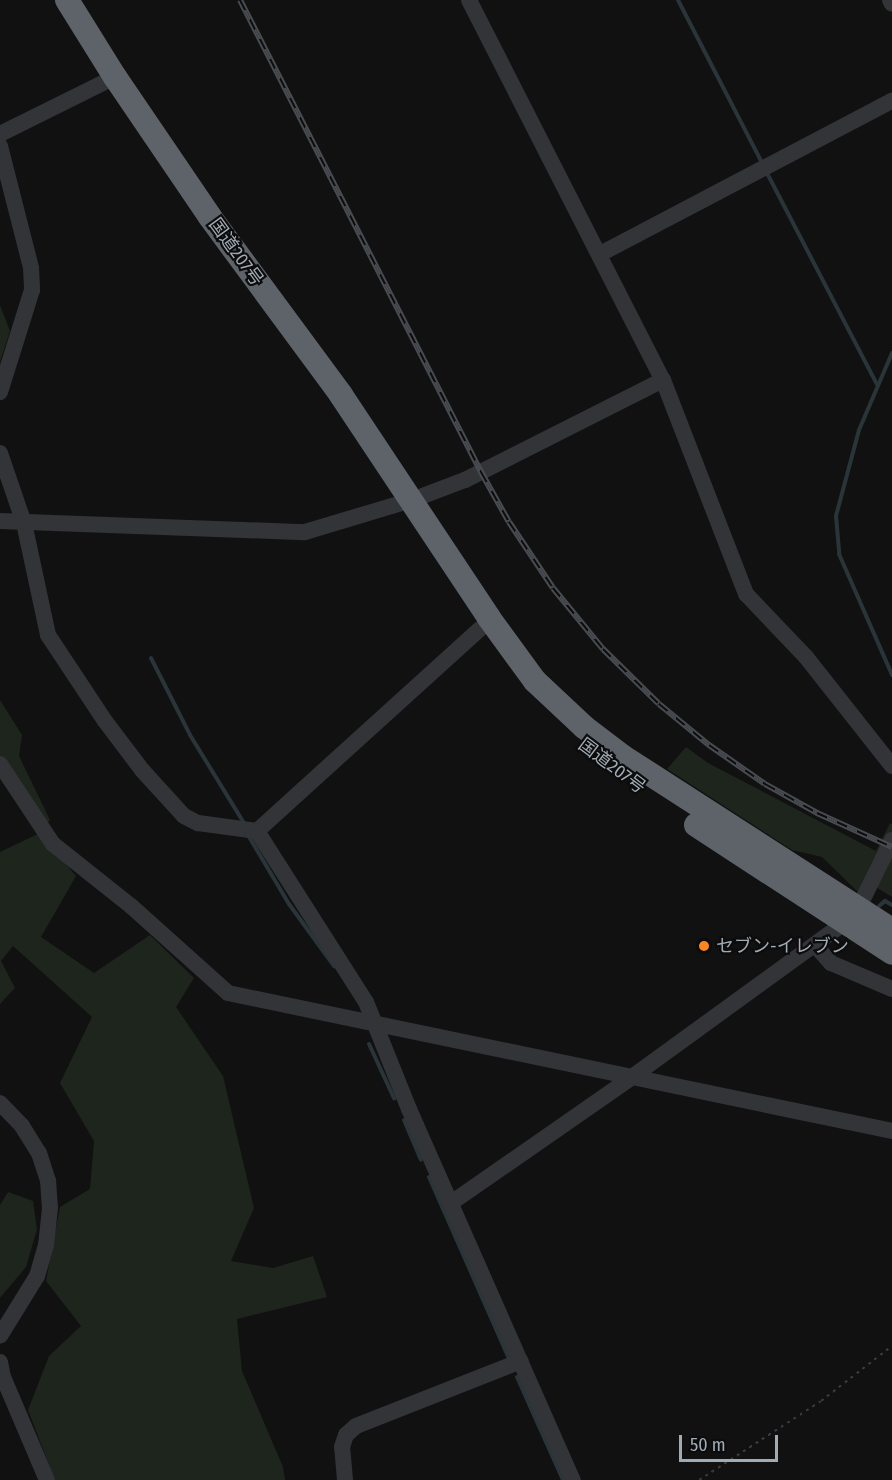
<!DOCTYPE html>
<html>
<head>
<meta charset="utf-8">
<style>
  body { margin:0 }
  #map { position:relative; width:892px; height:1480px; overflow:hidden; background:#111112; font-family:"Fira Sans Condensed","Noto Sans JP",sans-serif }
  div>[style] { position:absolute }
  .green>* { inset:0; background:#1d251d }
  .stream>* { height:4px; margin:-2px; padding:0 2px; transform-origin:2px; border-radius:2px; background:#293539 }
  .path>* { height:2px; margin-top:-1px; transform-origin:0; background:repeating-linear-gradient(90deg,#383b3f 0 3px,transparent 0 7.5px) }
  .minor>* { height:16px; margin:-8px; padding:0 8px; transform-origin:8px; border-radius:8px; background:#323438 }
  .highway>* { height:24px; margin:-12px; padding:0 12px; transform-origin:12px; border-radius:12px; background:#5d6369 }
  .rail>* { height:6px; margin-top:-3px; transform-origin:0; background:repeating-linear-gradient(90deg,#0c0c0d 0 11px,#484c51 0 22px); box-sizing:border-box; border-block:2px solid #484c51 }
  .dots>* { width:16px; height:16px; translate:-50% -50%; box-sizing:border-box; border:3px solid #0c0c0d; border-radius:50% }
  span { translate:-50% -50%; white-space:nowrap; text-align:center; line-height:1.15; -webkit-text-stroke:4.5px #0c0c0d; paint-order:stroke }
  .street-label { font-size:18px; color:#a1abb4 }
  .poi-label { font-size:18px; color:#a1abb4 }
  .left { translate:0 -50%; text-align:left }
  .scale { position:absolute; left:679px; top:1435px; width:99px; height:27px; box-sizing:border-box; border:3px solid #a1abb4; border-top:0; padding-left:8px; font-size:18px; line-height:21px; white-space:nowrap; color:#a1abb4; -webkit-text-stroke:4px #0c0c0d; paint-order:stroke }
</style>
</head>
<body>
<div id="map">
  <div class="green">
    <div style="clip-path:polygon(0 305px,10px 331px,0 362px)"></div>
    <div style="clip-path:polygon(0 700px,22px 735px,19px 756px,50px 820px,40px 834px,76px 876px,41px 937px,94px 973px,150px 935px,194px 978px,176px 1007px,223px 1076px,254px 1208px,231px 1261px,273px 1268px,313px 1256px,327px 1297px,237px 1319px,242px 1371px,283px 1467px,285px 1480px,55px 1480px,28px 1410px,49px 1356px,81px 1326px,46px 1281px,60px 1207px,90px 1189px,94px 1141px,60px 1083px,92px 1017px,13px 946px,1px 961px,15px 988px,0 1004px,0 852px,40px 833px,0 772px)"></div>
    <div style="clip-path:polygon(686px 747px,708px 763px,876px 851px,890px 823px,892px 824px,892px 897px,865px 880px,858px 892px,822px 857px,792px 850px,667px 769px)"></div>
    <div style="clip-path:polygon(8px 1192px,33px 1201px,37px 1229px,26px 1267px,0 1298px,0 1205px)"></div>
  </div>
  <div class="stream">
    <div style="left:678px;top:0;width:183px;rotate:62.7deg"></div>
    <div style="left:768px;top:175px;width:236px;rotate:62.5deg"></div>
    <div style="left:892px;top:353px;width:84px;rotate:113.2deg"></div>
    <div style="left:859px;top:430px;width:89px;rotate:105deg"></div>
    <div style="left:836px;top:516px;width:38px;rotate:85deg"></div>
    <div style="left:839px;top:554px;width:132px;rotate:66.3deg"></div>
    <div style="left:151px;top:658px;width:86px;rotate:63.1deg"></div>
    <div style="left:190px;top:735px;width:103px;rotate:58.5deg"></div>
    <div style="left:248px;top:835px;width:80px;rotate:59.3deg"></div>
    <div style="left:289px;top:904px;width:77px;rotate:54deg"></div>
    <div style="left:879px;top:906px;width:8px;rotate:-40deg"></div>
    <div style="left:885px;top:901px;width:8px;rotate:30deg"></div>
    <div style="left:369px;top:1044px;width:60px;rotate:65.2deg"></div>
    <div style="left:404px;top:1120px;width:43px;rotate:67deg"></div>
    <div style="left:429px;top:1177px;width:196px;rotate:66.2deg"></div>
    <div style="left:517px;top:1377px;width:113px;rotate:65.9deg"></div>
  </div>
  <div class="path">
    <div style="left:699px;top:1480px;width:145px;rotate:-32.9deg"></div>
    <div style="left:821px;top:1401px;width:90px;rotate:-37.8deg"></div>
  </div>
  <div class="minor">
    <div style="left:469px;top:0;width:427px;rotate:63deg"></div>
    <div style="left:663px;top:380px;width:230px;rotate:68.8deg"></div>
    <div style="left:746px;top:594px;width:87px;rotate:46.4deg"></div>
    <div style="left:806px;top:657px;width:139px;rotate:51.7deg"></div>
    <div style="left:890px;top:0;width:4px;rotate:63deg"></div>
    <div style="left:0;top:134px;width:128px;rotate:-26.4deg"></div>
    <div style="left:0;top:146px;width:126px;rotate:75.7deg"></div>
    <div style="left:31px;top:268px;width:22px;rotate:87deg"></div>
    <div style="left:32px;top:290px;width:107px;rotate:107.4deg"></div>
    <div style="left:600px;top:254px;width:330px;rotate:-27.7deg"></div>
    <div style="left:0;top:453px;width:74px;rotate:71.1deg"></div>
    <div style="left:24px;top:523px;width:115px;rotate:77.9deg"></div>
    <div style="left:48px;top:635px;width:103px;rotate:56.5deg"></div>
    <div style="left:105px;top:721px;width:61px;rotate:52.9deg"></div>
    <div style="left:142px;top:770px;width:62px;rotate:47.6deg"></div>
    <div style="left:184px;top:816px;width:16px;rotate:27deg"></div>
    <div style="left:198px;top:823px;width:60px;rotate:7.7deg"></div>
    <div style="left:257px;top:831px;width:301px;rotate:-42.2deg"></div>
    <div style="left:0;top:521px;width:305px;rotate:2.1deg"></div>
    <div style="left:305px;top:532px;width:112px;rotate:-16.7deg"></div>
    <div style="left:412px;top:500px;width:57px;rotate:-20.7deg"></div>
    <div style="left:465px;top:480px;width:222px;rotate:-26.8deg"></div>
    <div style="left:0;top:764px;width:96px;rotate:56.5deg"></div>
    <div style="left:53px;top:844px;width:100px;rotate:38.5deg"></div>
    <div style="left:131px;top:906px;width:130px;rotate:41.9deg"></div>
    <div style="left:228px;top:993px;width:678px;rotate:11.74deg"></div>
    <div style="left:257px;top:831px;width:203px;rotate:57.5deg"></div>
    <div style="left:366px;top:1002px;width:115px;rotate:68.1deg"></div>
    <div style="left:409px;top:1109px;width:406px;rotate:66.2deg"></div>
    <div style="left:816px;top:946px;width:23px;rotate:49deg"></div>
    <div style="left:831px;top:963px;width:66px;rotate:23.1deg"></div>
    <div style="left:0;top:1103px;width:32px;rotate:46deg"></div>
    <div style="left:22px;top:1126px;width:32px;rotate:58deg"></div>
    <div style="left:39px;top:1153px;width:28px;rotate:72deg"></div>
    <div style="left:48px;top:1180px;width:28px;rotate:86deg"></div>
    <div style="left:50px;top:1208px;width:37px;rotate:96deg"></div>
    <div style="left:46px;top:1245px;width:32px;rotate:106deg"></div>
    <div style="left:37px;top:1276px;width:70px;rotate:121.7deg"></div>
    <div style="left:451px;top:1203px;width:221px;rotate:-34.8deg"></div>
    <div style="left:632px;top:1077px;width:263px;rotate:-36deg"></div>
    <div style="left:845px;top:922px;width:18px;rotate:-45deg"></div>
    <div style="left:858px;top:909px;width:77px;rotate:-63.8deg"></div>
    <div style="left:0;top:1362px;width:15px;rotate:79deg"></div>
    <div style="left:3px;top:1377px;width:112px;rotate:66.9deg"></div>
    <div style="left:345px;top:1480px;width:33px;rotate:-95deg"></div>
    <div style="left:342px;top:1447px;width:13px;rotate:-72deg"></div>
    <div style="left:346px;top:1435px;width:13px;rotate:-42deg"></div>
    <div style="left:356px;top:1426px;width:177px;rotate:-21.5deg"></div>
  </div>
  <div class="highway">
    <div style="left:67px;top:0;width:91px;rotate:58.1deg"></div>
    <div style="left:115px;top:77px;width:169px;rotate:55.8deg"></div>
    <div style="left:210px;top:217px;width:221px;rotate:53.6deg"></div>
    <div style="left:341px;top:395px;width:268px;rotate:56.4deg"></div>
    <div style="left:489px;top:618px;width:78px;rotate:53.9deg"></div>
    <div style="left:535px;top:681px;width:67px;rotate:43.2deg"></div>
    <div style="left:584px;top:727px;width:48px;rotate:37.3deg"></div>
    <div style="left:622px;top:756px;width:321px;rotate:32.8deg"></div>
    <div style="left:696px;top:825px;width:234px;rotate:33.1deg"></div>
  </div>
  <div class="rail">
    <div style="left:240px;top:0;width:530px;rotate:62.95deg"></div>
    <div style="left:481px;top:472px;width:57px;rotate:60.8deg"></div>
    <div style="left:509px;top:522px;width:79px;rotate:56.3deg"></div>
    <div style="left:553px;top:588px;width:79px;rotate:50.7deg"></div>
    <div style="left:603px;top:649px;width:78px;rotate:44.5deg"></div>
    <div style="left:659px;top:704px;width:65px;rotate:39.4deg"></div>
    <div style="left:709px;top:745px;width:68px;rotate:34.9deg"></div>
    <div style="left:765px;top:784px;width:60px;rotate:29.1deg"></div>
    <div style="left:817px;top:813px;width:82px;rotate:24.4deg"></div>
  </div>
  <div class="dots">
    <div style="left:704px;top:946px;background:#fc871f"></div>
  </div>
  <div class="street-label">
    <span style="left:236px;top:252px;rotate:54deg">国道207号</span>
    <span style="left:612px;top:766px;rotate:37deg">国道207号</span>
  </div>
  <div class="poi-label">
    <span class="left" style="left:716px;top:946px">セブン-イレブン</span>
  </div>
  <div class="scale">50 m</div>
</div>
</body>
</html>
